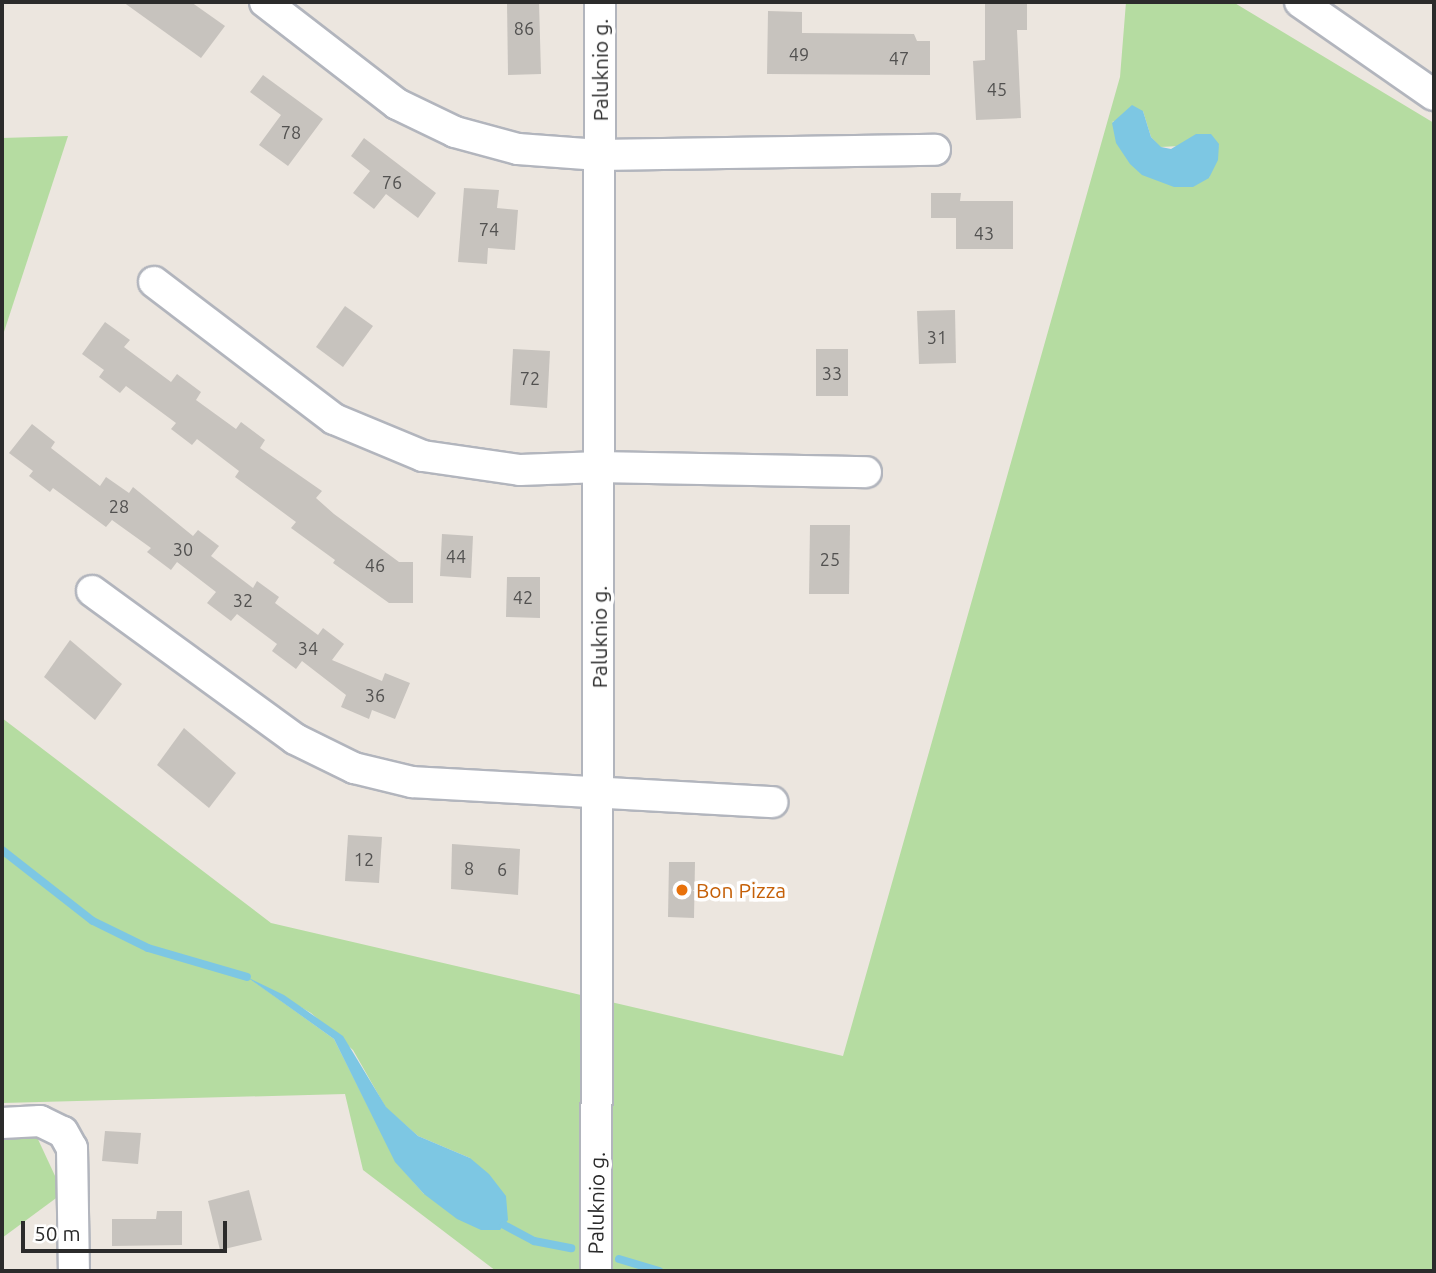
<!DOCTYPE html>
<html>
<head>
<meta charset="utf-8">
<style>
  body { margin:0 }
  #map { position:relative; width:1436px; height:1273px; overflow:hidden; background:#ece6df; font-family:Ubuntu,sans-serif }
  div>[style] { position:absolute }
  .green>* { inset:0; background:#b5dca1 }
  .water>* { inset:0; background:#7dc7e3 }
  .stream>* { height:8px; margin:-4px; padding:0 4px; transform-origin:4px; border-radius:4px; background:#7dc7e3 }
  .building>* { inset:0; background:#c7c3be }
  .roads { filter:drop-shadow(2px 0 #b2b5bd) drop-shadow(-2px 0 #b2b5bd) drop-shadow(0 2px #b2b5bd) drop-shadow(0 -2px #b2b5bd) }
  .minor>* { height:30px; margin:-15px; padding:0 15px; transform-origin:15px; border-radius:15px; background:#fff }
  .dots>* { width:19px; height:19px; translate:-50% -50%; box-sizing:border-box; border:4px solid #fff; border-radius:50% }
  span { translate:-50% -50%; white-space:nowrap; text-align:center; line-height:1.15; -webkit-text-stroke:7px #fff; paint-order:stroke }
  .number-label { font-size:18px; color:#525150 }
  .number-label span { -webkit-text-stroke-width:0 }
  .street-label { font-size:21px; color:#2b2b2b }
  .food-label { font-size:21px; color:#c56008 }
  .left { translate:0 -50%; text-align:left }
  .frame { position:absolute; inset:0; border:4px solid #2b2b2b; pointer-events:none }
  .scale { position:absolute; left:21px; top:1221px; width:206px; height:32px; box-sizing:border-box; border:4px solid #2b2b2b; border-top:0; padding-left:9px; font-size:21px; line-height:24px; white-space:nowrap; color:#2b2b2b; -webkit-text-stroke:5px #fff; paint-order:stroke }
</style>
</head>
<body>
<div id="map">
  <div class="green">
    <div style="clip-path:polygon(evenodd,1126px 2px,1233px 2px,1434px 123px,1434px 1271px,496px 1271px,363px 1170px,345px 1094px,2px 1103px,2px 718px,271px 923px,843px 1056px,1120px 77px,1126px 2px,1143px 111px,1151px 137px,1160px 147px,1219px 144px,1209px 178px,1112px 122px,1143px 111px,1126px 2px,252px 980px,311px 1013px,353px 1050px,386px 1108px,418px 1136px,470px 1158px,424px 1194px,396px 1162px,334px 1039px,252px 980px)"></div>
    <div style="clip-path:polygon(68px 136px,2px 338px,2px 138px)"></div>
    <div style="clip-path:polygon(36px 1135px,63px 1193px,2px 1238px,2px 1136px)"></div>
  </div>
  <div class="water">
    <div style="clip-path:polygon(1132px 105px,1143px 111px,1151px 137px,1161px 147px,1171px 149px,1196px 134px,1211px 134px,1219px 144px,1218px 160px,1209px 178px,1193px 187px,1174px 187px,1142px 175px,1130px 164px,1116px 143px,1112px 123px)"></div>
    <div style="clip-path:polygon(247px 977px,284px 995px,343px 1036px,386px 1107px,418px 1136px,470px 1158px,489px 1174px,506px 1196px,508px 1220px,500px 1230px,481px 1230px,457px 1219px,424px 1194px,395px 1162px,334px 1039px)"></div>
  </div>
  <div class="stream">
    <div style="left:2px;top:850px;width:115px;rotate:38deg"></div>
    <div style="left:93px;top:921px;width:61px;rotate:26.1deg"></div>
    <div style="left:148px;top:948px;width:103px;rotate:16.3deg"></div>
    <div style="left:504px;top:1225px;width:34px;rotate:28deg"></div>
    <div style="left:534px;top:1241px;width:38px;rotate:11deg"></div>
    <div style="left:619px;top:1259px;width:42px;rotate:16.7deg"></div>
  </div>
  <div class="building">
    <div style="clip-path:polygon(123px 2px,191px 2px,225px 26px,201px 58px)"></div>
    <div style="clip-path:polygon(507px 2px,539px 2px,541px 74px,508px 75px)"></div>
    <div style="clip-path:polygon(985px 2px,1027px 2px,1027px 30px,1017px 30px,1021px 118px,976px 120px,973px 61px,985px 60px)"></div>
    <div style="clip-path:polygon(768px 11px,802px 12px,802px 33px,914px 34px,917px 41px,930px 41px,930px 75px,767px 74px)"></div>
    <div style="clip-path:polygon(263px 75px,323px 119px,288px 166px,259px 145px,281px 115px,250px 92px)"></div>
    <div style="clip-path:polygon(364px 138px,436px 193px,418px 218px,386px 194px,374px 209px,353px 193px,370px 171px,351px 156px)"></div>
    <div style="clip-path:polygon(464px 188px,499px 190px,497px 208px,518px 210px,515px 250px,488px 248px,487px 264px,458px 262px)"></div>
    <div style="clip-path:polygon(931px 193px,961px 193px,960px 201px,1013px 201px,1013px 249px,956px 249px,956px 218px,931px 218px)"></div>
    <div style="clip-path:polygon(345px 306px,373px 326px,343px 367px,316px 347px)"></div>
    <div style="clip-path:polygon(955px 310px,956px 363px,919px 364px,917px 311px)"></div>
    <div style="clip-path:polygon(105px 322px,130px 340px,124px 347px,171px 382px,177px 374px,201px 392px,196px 400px,236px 429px,241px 422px,265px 440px,260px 448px,322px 491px,316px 498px,334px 514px,399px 562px,413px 562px,413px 603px,389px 603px,333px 563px,335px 560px,291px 528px,296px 522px,235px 477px,239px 471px,197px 439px,192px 445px,171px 429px,176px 423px,126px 386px,120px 393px,99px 377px,104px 370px,82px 354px)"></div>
    <div style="clip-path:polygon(513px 349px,550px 351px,547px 408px,510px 405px)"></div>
    <div style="clip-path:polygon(816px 349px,848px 349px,848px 396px,816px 396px)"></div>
    <div style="clip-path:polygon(32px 424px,55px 442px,51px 448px,100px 486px,106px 477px,129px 493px,133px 487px,193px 536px,198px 530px,219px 546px,211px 556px,253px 588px,257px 581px,279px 597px,275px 603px,318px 635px,323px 628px,344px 644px,332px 660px,382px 681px,385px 673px,410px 683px,395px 719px,372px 710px,369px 719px,341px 707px,346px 695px,302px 661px,296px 669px,272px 651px,277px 644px,237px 614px,231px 621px,207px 603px,216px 592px,177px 562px,171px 570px,147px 552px,151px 548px,112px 520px,106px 527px,53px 488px,50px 492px,29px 476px,33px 471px,9px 453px)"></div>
    <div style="clip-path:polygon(810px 525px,850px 525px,849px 594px,809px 594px)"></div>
    <div style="clip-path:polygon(442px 534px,473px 536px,471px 578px,440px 576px)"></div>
    <div style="clip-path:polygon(507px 577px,540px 577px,540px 618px,506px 617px)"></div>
    <div style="clip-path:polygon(70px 640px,122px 684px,95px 720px,44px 677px)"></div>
    <div style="clip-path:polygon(184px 728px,236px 773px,209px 808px,157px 765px)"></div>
    <div style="clip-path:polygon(348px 835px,382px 837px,379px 883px,345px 881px)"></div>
    <div style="clip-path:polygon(452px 844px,520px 849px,518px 895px,451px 889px)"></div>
    <div style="clip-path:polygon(669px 862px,695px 862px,694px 918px,668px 917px)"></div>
    <div style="clip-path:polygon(105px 1131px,141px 1133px,138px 1164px,102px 1161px)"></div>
    <div style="clip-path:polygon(249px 1190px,262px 1240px,220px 1250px,208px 1201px)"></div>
    <div style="clip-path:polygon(157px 1211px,182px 1211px,182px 1245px,112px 1246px,112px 1219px,156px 1219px)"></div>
  </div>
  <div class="roads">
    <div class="minor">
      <div style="left:265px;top:2px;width:167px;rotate:37.7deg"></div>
      <div style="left:397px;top:104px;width:64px;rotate:25.8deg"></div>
      <div style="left:455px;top:132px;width:65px;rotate:15.1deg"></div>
      <div style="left:518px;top:149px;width:81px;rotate:4.2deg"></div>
      <div style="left:599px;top:155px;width:336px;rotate:-0.9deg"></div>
      <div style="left:1300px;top:2px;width:163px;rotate:34.8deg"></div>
      <div style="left:154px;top:282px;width:226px;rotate:37.3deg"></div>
      <div style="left:334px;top:419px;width:96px;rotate:22.6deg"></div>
      <div style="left:423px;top:456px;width:98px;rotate:8.2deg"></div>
      <div style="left:520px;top:470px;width:80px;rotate:-2.1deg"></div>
      <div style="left:600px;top:467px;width:266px;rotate:1.1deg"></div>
      <div style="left:92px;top:591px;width:251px;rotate:36.1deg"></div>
      <div style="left:295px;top:739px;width:66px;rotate:26.2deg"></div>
      <div style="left:354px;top:768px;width:60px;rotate:13.6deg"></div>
      <div style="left:412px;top:782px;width:361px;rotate:3.2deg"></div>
      <div style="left:2px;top:1123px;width:38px;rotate:-3deg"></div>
      <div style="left:40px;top:1121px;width:25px;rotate:26deg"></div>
      <div style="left:63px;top:1132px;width:18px;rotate:61deg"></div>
      <div style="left:72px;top:1148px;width:123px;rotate:89.1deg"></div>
      <div style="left:596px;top:1271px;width:1269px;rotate:-89.82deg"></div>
    </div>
  </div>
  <div class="dots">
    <div style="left:682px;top:890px;background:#e8710a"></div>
  </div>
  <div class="number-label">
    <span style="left:524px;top:28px">86</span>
    <span style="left:799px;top:54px">49</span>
    <span style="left:899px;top:58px">47</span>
    <span style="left:997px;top:89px">45</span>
    <span style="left:291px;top:132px">78</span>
    <span style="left:392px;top:182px">76</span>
    <span style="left:489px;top:229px">74</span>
    <span style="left:984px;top:233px">43</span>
    <span style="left:937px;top:337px">31</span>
    <span style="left:832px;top:373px">33</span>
    <span style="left:530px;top:378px">72</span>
    <span style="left:119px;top:506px">28</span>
    <span style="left:183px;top:549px">30</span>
    <span style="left:456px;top:556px">44</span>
    <span style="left:830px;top:559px">25</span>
    <span style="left:375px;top:565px">46</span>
    <span style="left:523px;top:597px">42</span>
    <span style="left:243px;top:600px">32</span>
    <span style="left:308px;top:648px">34</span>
    <span style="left:375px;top:695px">36</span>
    <span style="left:364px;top:859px">12</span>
    <span style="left:469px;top:868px">8</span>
    <span style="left:502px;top:869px">6</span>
  </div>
  <div class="street-label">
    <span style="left:600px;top:70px;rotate:-90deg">Paluknio g.</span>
    <span style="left:599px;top:637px;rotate:-90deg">Paluknio g.</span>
    <span style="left:596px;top:1203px;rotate:-89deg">Paluknio g.</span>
  </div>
  <div class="food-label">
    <span class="left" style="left:696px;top:890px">Bon Pizza</span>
  </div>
  <div class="frame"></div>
  <div class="scale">50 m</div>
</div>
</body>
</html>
